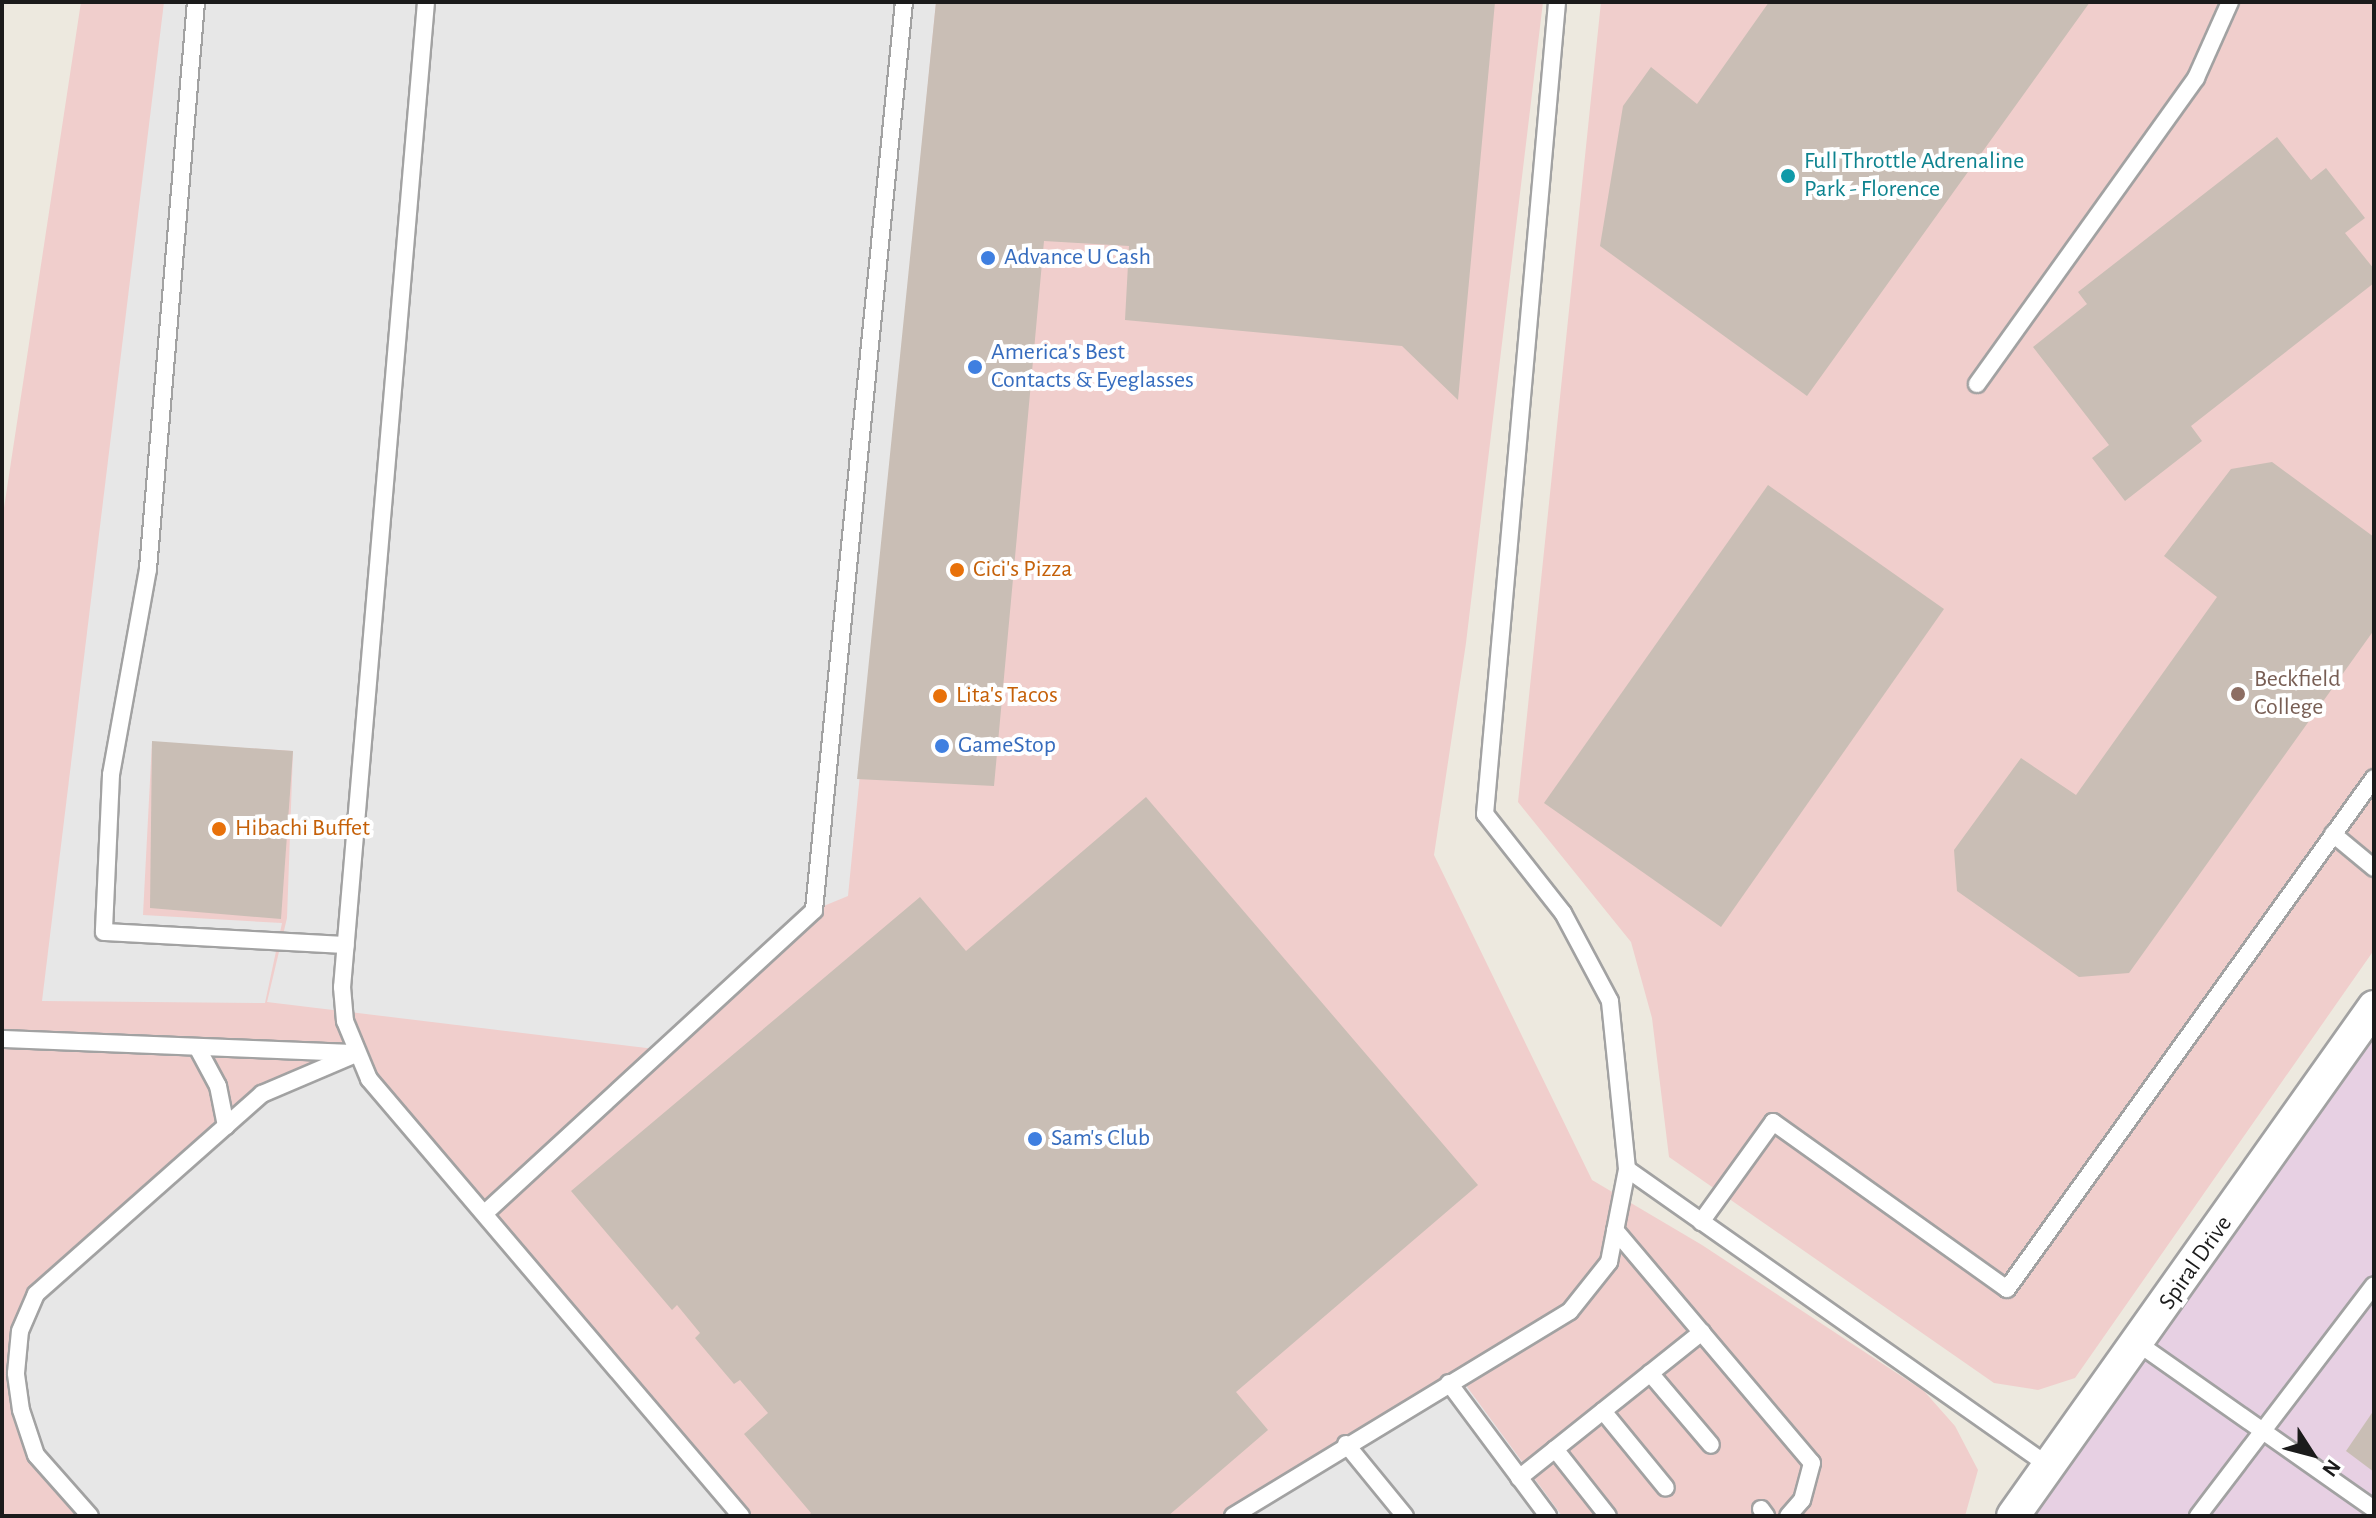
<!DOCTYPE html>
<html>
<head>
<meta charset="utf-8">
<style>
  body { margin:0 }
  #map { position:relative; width:2376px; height:1518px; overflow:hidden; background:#ede9df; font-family:"Alegreya Sans",sans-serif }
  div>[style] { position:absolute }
  .commercial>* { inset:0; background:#f0cecc }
  .industrial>* { inset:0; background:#e7d0e3 }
  .parking>* { inset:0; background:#e7e7e7 }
  .building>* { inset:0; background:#c9beb5 }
  .roads { filter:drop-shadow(2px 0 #a2a2a2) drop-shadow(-2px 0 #a2a2a2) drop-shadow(0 2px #a2a2a2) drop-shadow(0 -2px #a2a2a2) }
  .lane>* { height:16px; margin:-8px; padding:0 8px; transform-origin:8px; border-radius:8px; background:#fff }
  .street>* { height:32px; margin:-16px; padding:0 16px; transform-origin:16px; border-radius:16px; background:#fff }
  .dots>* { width:22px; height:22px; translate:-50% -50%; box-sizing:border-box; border:4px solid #fff; border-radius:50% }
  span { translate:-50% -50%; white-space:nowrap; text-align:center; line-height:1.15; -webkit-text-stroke:8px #fff; paint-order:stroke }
  .culture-label { font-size:24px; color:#0d838f }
  .left { translate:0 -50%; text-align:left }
  .shop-label { font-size:24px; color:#366cbe }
  .food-label { font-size:24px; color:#c56008 }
  .education-label { font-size:24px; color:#785e54 }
  .street-label { font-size:24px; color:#1b1b1b }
  .frame { position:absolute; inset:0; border:4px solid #1b1b1b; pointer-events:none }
  .north { position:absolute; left:2272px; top:1414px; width:80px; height:80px; -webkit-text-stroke:6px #fff; paint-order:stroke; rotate:126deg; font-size:22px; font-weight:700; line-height:32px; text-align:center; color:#1b1b1b }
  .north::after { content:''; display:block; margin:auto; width:28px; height:36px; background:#1b1b1b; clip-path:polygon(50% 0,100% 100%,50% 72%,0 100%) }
</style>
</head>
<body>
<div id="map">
  <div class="commercial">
    <div style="clip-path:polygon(81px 2px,1543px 2px,1466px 643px,1434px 855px,1592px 1180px,1702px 1245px,1924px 1391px,1955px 1426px,1978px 1470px,1965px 1516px,2px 1516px,2px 521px)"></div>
    <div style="clip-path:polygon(1601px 2px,2374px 2px,2374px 950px,2075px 1378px,2038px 1390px,1994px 1383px,1669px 1157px,1652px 1018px,1631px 942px,1518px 802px)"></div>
  </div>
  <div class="industrial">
    <div style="clip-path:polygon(2374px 1007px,2374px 1516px,2013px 1516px)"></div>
  </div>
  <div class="parking">
    <div style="clip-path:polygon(164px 2px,936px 2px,848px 896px,814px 910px,663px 1050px,267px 1002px,287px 918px,293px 751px,152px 742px,143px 915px,282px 923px,265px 1003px,42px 1001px)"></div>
    <div style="clip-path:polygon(356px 1054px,741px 1516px,90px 1516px,36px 1455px,16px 1373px,36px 1294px,262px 1094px)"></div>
    <div style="clip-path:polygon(1459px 1376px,1562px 1516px,1233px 1516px)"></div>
  </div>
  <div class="building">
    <div style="clip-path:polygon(936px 2px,1495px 2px,1458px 400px,1402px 346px,1125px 320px,1129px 246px,1044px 241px,994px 786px,857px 779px)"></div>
    <div style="clip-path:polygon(1769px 2px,2090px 2px,1807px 396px,1600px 246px,1623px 106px,1651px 67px,1697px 104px)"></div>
    <div style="clip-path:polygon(2277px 137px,2311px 180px,2326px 168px,2365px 218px,2345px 233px,2374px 269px,2374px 283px,2191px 426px,2202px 441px,2125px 501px,2092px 458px,2109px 445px,2033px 347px,2087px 304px,2078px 292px)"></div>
    <div style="clip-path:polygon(2272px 462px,2374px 537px,2374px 630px,2129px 973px,2079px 977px,1957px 891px,1954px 850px,2021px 758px,2076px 795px,2217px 597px,2164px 556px,2231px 469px)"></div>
    <div style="clip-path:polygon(1768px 485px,1944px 609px,1721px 927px,1544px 803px)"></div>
    <div style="clip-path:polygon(152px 741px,293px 751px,281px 919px,150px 908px)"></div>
    <div style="clip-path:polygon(1146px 797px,1478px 1185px,1236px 1392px,1268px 1430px,1168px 1516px,808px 1516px,811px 1513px,744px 1434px,768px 1413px,740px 1380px,734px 1384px,695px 1338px,700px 1333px,677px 1305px,672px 1310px,571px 1191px,920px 897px,966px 951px)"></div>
    <div style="clip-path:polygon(2374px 1410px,2374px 1472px,2346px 1451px)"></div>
  </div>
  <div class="roads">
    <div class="lane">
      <div style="left:196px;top:2px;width:569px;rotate:94.84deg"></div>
      <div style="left:148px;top:569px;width:209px;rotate:100.2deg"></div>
      <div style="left:111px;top:775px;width:157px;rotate:92.6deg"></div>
      <div style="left:104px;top:932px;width:242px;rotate:3.1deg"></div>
      <div style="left:426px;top:2px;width:989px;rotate:94.87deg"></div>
      <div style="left:342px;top:987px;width:34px;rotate:85deg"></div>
      <div style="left:345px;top:1021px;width:63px;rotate:67.5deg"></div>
      <div style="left:369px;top:1079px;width:574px;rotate:49.59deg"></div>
      <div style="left:1977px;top:384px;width:376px;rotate:-54.4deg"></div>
      <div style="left:2196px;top:78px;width:83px;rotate:-65.9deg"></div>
      <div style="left:2333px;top:834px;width:53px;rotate:39.7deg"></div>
      <div style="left:2px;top:1039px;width:349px;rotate:2.3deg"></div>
      <div style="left:197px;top:1047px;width:44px;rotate:61.7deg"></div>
      <div style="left:218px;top:1086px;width:41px;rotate:78.7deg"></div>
      <div style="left:1627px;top:1169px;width:516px;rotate:35.14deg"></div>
      <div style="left:485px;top:1213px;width:447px;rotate:-42.6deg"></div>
      <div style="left:814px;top:910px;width:912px;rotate:-84.34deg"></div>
      <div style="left:1701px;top:1222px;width:123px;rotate:-54.2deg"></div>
      <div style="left:1773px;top:1122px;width:287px;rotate:35.5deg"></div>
      <div style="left:2007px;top:1289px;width:629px;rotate:-54.31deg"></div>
      <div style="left:1615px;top:1230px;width:305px;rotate:49.8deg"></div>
      <div style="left:1812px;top:1463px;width:38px;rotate:105deg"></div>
      <div style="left:1802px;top:1500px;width:21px;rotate:131deg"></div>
      <div style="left:2139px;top:1344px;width:287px;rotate:35.1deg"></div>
      <div style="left:1650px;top:1373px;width:94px;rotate:49.7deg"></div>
      <div style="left:1449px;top:1383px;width:166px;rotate:53.3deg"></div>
      <div style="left:1603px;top:1411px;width:99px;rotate:50.7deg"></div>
      <div style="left:1346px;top:1444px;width:93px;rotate:50.7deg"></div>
      <div style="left:1555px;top:1449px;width:85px;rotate:51.7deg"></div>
      <div style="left:1519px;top:1478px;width:234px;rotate:-38.6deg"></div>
      <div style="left:1761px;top:1509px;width:9px;rotate:54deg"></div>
      <div style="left:90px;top:1516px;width:81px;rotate:-131.5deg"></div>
      <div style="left:36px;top:1455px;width:47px;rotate:-108.4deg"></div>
      <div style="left:21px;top:1410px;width:37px;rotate:-98deg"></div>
      <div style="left:16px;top:1373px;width:42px;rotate:-84.6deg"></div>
      <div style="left:20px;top:1331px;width:40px;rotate:-66.6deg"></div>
      <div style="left:36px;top:1294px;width:302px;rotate:-41.5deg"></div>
      <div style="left:262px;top:1094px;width:102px;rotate:-23.1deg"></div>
      <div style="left:1233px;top:1516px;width:394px;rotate:-31.3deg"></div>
      <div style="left:1570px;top:1311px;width:63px;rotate:-51.5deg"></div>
      <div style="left:1609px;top:1262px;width:95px;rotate:-79deg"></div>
      <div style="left:1627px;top:1169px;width:169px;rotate:-95.8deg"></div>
      <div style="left:1610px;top:1001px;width:100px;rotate:-118.1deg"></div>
      <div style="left:1563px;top:913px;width:126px;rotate:-128.2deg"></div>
      <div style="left:1485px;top:814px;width:815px;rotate:-84.93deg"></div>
      <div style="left:2198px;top:1516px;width:290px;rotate:-52.7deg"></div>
    </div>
    <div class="street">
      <div style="left:2013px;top:1516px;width:624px;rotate:-54.65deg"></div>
    </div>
  </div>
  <div class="dots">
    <div style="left:1788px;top:176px;background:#0f9aa8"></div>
    <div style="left:988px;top:258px;background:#3f7fe0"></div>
    <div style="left:975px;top:367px;background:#3f7fe0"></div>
    <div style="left:957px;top:570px;background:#e8710a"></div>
    <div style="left:2238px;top:694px;background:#8d6e63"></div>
    <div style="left:940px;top:696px;background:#e8710a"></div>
    <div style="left:942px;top:746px;background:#3f7fe0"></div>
    <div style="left:219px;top:829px;background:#e8710a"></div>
    <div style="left:1035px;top:1139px;background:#3f7fe0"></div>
  </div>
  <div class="culture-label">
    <span class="left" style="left:1804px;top:176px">Full Throttle Adrenaline<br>Park - Florence</span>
  </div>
  <div class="shop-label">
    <span class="left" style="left:1004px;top:258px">Advance U Cash</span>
    <span class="left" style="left:991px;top:367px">America's Best<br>Contacts &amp; Eyeglasses</span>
    <span class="left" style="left:958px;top:746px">GameStop</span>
    <span class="left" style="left:1051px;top:1139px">Sam's Club</span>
  </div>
  <div class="food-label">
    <span class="left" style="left:973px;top:570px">Cici's Pizza</span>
    <span class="left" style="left:956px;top:696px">Lita's Tacos</span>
    <span class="left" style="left:235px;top:829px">Hibachi Buffet</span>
  </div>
  <div class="education-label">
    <span class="left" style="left:2254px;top:694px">Beckfield<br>College</span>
  </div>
  <div class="street-label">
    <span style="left:2196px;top:1263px;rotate:-55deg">Spiral Drive</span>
  </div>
  <div class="frame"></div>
  <div class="north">N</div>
</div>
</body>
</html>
